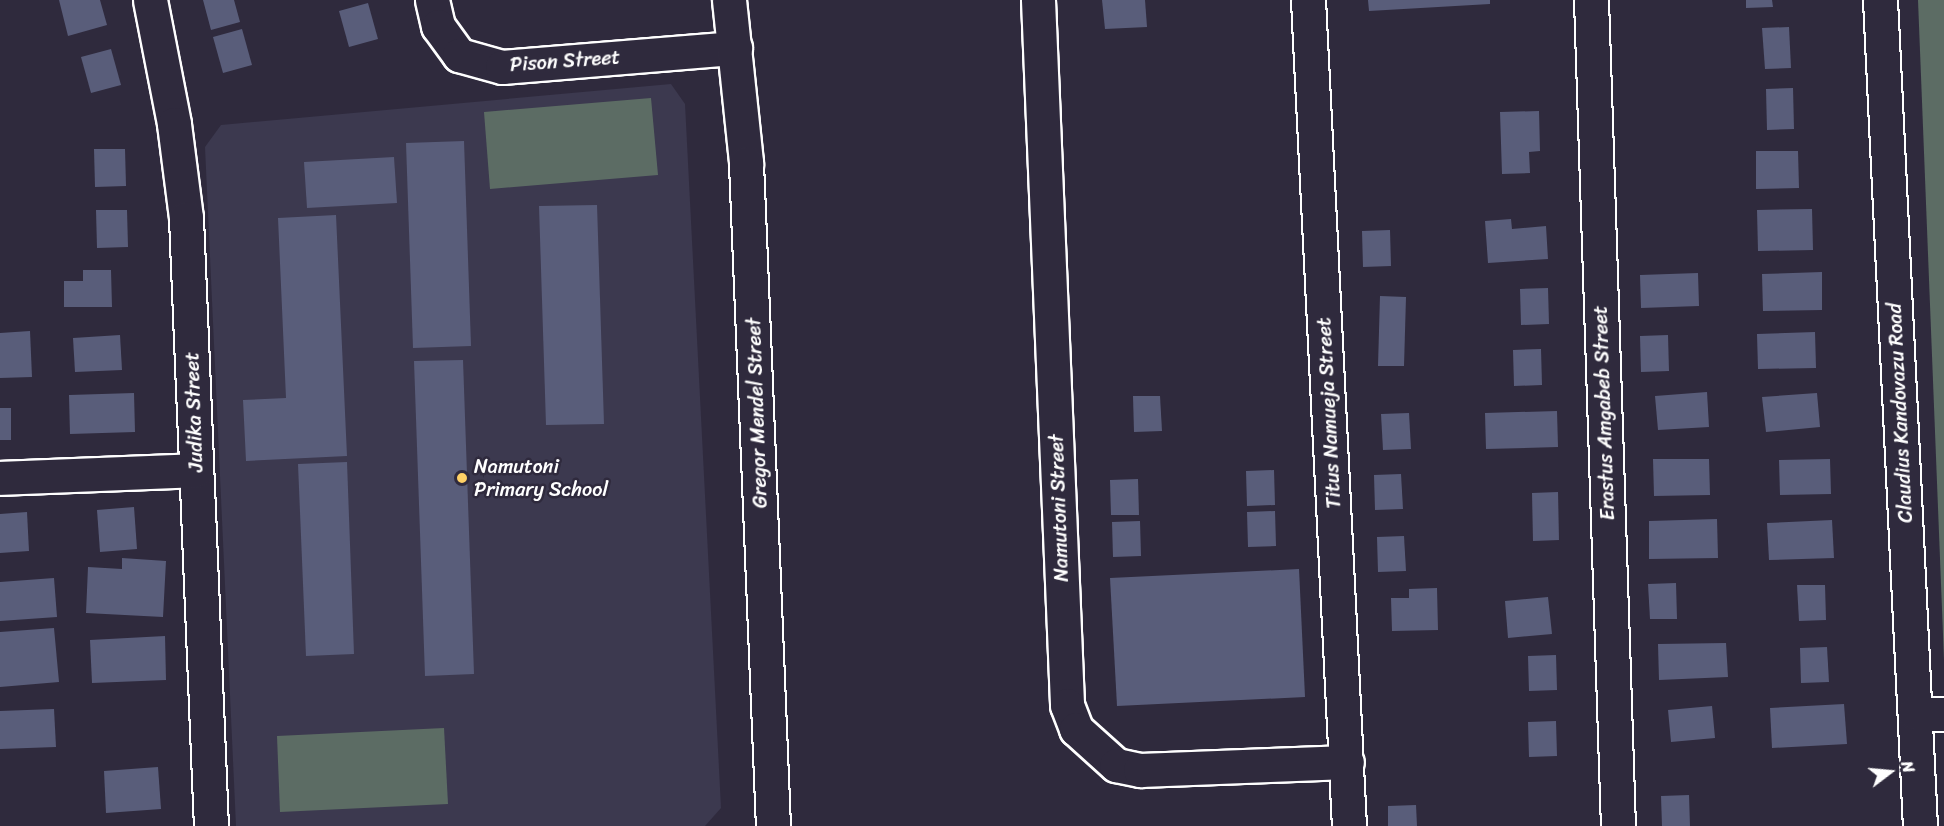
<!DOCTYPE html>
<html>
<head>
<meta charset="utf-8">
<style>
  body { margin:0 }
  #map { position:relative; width:1944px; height:826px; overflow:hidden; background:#2f2a3d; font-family:Sriracha,sans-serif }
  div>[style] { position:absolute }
  .built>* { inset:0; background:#3c394f }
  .green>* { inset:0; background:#5c6c64 }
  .building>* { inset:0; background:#595d7a }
  .roads { filter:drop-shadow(2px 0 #fff) drop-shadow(-2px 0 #fff) drop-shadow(0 2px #fff) drop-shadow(0 -2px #fff) }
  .minor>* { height:33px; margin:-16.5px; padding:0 16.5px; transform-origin:16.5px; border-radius:16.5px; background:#2f2a3d }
  .dots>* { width:16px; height:16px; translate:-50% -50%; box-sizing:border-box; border:3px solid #2f2a3d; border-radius:50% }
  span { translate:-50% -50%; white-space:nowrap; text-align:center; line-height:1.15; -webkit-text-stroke:5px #2f2a3d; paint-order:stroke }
  .street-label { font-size:20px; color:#fff }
  .poi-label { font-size:20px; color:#fff }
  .left { translate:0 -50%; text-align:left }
  .north { position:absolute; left:1860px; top:742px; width:60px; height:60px; -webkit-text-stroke:4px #2f2a3d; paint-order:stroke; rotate:74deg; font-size:16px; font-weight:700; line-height:24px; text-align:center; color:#fff }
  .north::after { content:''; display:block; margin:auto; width:21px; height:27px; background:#fff; clip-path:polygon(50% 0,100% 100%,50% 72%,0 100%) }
</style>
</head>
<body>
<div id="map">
  <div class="built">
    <div style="clip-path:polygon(671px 84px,685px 104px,721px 808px,705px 826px,236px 826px,205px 147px,221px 125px)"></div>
  </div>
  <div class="green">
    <div style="clip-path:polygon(1918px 0,1944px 0,1944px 660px)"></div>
    <div style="clip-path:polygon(651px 98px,658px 175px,490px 189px,484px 112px)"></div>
    <div style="clip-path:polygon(444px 728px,448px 804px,280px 812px,277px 736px)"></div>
  </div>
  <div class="building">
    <div style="clip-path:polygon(59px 0,100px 0,107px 25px,68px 36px)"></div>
    <div style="clip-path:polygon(203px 0,234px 0,240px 22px,211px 30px)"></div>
    <div style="clip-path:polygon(1102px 0,1145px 0,1147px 27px,1105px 29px)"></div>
    <div style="clip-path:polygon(1368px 0,1490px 0,1490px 4px,1369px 11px)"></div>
    <div style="clip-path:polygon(1746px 0,1772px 0,1773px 7px,1746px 8px)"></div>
    <div style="clip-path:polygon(368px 3px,378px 39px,349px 47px,339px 11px)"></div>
    <div style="clip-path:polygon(1789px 27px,1791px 68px,1765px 69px,1762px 28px)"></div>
    <div style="clip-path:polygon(242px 29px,252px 65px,223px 73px,213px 37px)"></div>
    <div style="clip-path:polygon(111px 49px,121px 85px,91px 93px,81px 57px)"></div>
    <div style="clip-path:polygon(1793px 88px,1794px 129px,1767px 130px,1766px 89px)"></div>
    <div style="clip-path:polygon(1539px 111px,1540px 151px,1529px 152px,1530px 173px,1502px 174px,1500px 112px)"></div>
    <div style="clip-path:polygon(464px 141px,471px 346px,413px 348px,406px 143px)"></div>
    <div style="clip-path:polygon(94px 149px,125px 149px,126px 186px,95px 187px)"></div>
    <div style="clip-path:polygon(1756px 151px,1798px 151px,1799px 188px,1756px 189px)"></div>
    <div style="clip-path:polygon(394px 157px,397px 203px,307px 208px,304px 162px)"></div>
    <div style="clip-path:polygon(597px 205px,604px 424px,546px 425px,539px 206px)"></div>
    <div style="clip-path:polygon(1812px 209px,1813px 250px,1758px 251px,1757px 210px)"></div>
    <div style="clip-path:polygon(96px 210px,127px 210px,128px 247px,97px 248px)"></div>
    <div style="clip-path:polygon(336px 215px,347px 456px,246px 461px,243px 400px,286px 398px,278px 218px)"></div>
    <div style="clip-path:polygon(1511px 219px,1512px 229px,1546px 226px,1548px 259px,1488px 263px,1485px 221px)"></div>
    <div style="clip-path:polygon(1390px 230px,1391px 266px,1363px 267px,1362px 231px)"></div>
    <div style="clip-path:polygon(83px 270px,111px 270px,112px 307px,64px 307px,64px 281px,83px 281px)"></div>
    <div style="clip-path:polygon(1822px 272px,1822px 310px,1763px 311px,1762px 274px)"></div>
    <div style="clip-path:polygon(1698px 273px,1699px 306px,1641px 308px,1640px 275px)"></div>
    <div style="clip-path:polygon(1548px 288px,1549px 324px,1521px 325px,1520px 289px)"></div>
    <div style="clip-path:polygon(1380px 296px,1406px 297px,1404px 366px,1378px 366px)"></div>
    <div style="clip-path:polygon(30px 331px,32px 377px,0 378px,0 333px)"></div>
    <div style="clip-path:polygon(1815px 332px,1816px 368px,1758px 369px,1757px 334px)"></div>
    <div style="clip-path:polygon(120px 335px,122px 370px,75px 372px,73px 338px)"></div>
    <div style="clip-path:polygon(1668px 335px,1669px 371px,1641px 372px,1640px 336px)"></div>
    <div style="clip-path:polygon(1541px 349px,1542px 385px,1514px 386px,1513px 350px)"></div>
    <div style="clip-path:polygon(463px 360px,474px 674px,425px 676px,414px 361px)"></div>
    <div style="clip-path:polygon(1707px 392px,1709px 427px,1658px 430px,1655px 396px)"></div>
    <div style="clip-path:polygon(134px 393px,135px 432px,70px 434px,69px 395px)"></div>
    <div style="clip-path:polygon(1817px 393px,1820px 427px,1766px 432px,1762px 397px)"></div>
    <div style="clip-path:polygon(1133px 396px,1160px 396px,1162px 431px,1134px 432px)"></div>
    <div style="clip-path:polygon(0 408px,11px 408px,11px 440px,0 440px)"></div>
    <div style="clip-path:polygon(1557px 411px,1558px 447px,1486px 449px,1485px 413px)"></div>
    <div style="clip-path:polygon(1409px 413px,1411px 449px,1383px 450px,1381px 414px)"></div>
    <div style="clip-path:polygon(1653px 459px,1709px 459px,1710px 495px,1654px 496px)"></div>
    <div style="clip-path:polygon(1830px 459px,1831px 494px,1780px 495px,1779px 460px)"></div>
    <div style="clip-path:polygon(347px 462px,354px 654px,306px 656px,298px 464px)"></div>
    <div style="clip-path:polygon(1274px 470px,1275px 505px,1247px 506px,1246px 471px)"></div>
    <div style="clip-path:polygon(1401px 474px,1403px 509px,1375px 510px,1374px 475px)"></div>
    <div style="clip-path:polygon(1138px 479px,1139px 515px,1111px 515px,1110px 480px)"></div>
    <div style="clip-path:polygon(1558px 492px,1559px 540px,1533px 541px,1532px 493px)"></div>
    <div style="clip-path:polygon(134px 507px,137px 549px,100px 552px,97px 510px)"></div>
    <div style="clip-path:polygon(1275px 511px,1276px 546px,1248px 547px,1247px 512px)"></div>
    <div style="clip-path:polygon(27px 512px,29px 551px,0 553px,0 514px)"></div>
    <div style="clip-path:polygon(1717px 519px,1718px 558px,1649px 559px,1649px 521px)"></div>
    <div style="clip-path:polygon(1832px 520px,1834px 558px,1769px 560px,1767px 523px)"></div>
    <div style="clip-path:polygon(1140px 521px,1141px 556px,1113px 557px,1112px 522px)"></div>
    <div style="clip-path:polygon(1404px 536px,1406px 571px,1378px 572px,1377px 537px)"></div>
    <div style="clip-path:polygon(122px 558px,166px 561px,163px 617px,86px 613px,88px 567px,122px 569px)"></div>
    <div style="clip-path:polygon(1299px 569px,1305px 697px,1117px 706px,1110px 578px)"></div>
    <div style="clip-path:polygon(54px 578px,57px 617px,0 621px,0 582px)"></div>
    <div style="clip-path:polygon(1676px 583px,1677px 619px,1650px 619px,1648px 584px)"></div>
    <div style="clip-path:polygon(1797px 585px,1825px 585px,1826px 620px,1799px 621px)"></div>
    <div style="clip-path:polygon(1437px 588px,1438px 630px,1392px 631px,1391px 598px,1409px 598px,1409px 589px)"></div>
    <div style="clip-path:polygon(1548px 597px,1552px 634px,1508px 638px,1505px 601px)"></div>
    <div style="clip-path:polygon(54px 628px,59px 682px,0 687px,0 632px)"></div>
    <div style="clip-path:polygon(165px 636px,166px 680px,92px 683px,90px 640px)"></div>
    <div style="clip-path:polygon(1726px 643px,1728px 677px,1659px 680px,1658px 644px)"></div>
    <div style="clip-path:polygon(1827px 647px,1829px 682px,1801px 683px,1800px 648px)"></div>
    <div style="clip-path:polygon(1556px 655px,1557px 690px,1529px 691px,1528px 656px)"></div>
    <div style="clip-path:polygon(1844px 704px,1847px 744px,1772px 748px,1770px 708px)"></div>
    <div style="clip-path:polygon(1712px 706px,1715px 738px,1671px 742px,1668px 710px)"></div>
    <div style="clip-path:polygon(54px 709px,56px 747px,0 749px,0 711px)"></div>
    <div style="clip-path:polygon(1556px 721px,1557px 756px,1529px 757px,1528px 722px)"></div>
    <div style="clip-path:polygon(158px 767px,161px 809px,106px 813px,104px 771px)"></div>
    <div style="clip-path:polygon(1689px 795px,1690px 826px,1662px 826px,1661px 796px)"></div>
    <div style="clip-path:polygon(1416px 805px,1417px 826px,1388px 826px,1388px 806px)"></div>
  </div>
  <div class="roads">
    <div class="minor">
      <div style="left:150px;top:0;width:126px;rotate:79deg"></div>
      <div style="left:174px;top:124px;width:95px;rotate:82.7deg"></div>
      <div style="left:186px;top:218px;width:609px;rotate:87.65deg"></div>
      <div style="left:432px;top:0;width:27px;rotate:77deg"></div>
      <div style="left:438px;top:26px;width:36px;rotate:54deg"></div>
      <div style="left:459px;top:55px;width:45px;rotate:15.6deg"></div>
      <div style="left:502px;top:67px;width:234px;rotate:-4.7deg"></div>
      <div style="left:729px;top:0;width:164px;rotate:84deg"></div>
      <div style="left:746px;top:163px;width:664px;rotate:87.67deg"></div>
      <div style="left:1038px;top:0;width:706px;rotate:87.64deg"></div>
      <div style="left:1067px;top:705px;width:26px;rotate:69deg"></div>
      <div style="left:1076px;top:729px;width:54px;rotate:42deg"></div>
      <div style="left:1116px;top:765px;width:25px;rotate:12deg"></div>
      <div style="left:1140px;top:770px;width:207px;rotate:-2.2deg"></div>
      <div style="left:1308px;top:0;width:827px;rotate:87.16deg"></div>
      <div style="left:1591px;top:0;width:826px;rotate:88.13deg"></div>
      <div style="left:1880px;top:0;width:827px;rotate:87.23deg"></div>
      <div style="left:0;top:478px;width:196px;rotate:-2.3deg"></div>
      <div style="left:1915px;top:713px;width:29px;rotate:2deg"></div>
    </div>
  </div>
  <div class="dots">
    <div style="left:462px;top:478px;background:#ffd166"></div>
  </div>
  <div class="street-label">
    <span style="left:565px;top:61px;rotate:-4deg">Pison Street</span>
    <span style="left:194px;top:412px;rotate:-92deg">Judika Street</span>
    <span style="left:757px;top:413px;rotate:-92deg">Gregor Mendel Street</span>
    <span style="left:1329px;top:413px;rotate:-93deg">Titus Namueja Street</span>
    <span style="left:1604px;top:413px;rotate:-92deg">Erastus Amgabeb Street</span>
    <span style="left:1900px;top:413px;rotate:-93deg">Claudius Kandovazu Road</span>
    <span style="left:1059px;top:508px;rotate:-92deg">Namutoni Street</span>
  </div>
  <div class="poi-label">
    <span class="left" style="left:474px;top:478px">Namutoni<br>Primary School</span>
  </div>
  <div class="north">N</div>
</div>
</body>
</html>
